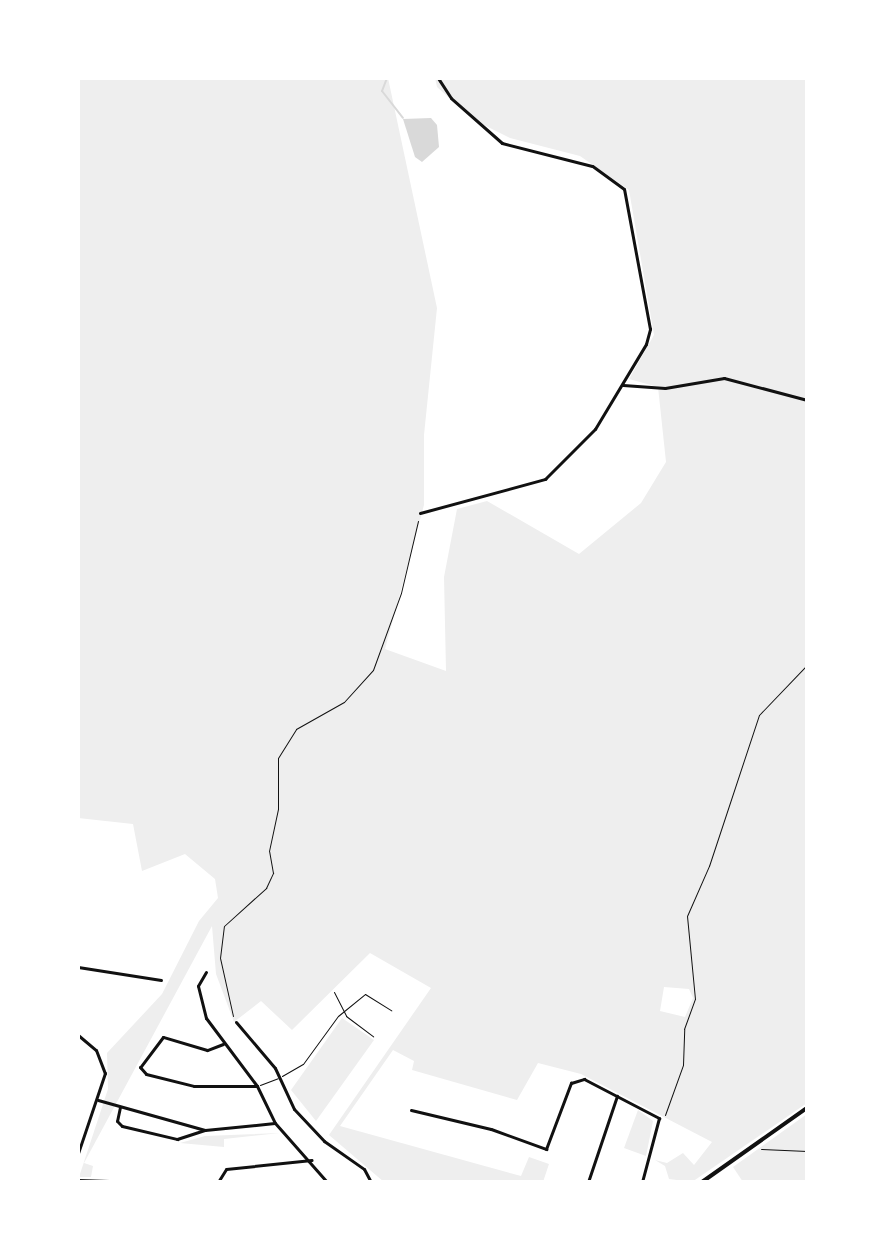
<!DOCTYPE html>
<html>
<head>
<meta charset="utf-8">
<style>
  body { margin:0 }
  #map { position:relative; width:885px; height:1260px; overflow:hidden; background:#fff; font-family:"Work Sans",sans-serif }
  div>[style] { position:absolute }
  .green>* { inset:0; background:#eee }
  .water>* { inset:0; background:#d9d9d9 }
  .stream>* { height:2px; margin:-1px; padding:0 1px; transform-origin:1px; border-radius:1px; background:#d9d9d9 }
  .path>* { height:1px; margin:-0.5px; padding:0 0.5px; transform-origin:0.5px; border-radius:0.5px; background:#111 }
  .service>* { height:1px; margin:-0.5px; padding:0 0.5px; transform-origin:0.5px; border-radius:0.5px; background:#111 }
  .minor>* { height:3px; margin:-1.5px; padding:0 1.5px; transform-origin:1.5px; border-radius:1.5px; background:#111 }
  .secondary>* { height:4px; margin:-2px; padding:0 2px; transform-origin:2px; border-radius:2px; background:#111 }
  span { translate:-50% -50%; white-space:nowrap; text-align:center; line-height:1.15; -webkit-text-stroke:7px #fff; paint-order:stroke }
  .frame { position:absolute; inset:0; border:80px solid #fff; pointer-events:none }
</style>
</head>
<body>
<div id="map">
  <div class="green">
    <div style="clip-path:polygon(evenodd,78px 78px,388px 78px,437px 308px,424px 435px,424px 505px,385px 649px,446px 671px,444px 577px,457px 509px,487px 501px,579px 554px,641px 503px,666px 462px,658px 387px,629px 379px,654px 335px,629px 190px,580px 156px,510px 138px,474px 120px,437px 87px,435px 78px,807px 78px,807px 1103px,692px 1182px,669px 1179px,665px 1166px,655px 1160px,667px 1163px,683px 1153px,694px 1165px,712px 1142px,581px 1074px,538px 1063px,517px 1100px,412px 1070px,414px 1061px,393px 1050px,340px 1126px,521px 1176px,529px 1157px,549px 1164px,543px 1182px,384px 1182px,329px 1135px,431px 988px,370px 953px,292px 1030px,261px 1001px,234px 1022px,216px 974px,212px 926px,84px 1163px,93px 1166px,91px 1177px,79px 1177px,108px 1089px,107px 1053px,162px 994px,199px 921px,218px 898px,215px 879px,185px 854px,142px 871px,133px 824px,78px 818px,78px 78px,664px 987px,689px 989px,693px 998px,685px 1017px,660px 1011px,664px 987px)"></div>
    <div style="clip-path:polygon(342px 1018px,374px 1040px,316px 1121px,291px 1090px)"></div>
    <div style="clip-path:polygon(638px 1110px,653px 1121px,646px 1156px,624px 1148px)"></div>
    <div style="clip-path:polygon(807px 1114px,807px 1182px,743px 1182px,733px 1167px)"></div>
    <div style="clip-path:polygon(280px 1133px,224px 1139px,224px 1147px,180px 1143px,205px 1136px)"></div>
  </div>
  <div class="water">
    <div style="clip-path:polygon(431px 118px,437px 125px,439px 147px,422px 162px,415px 157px,403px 119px)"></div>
  </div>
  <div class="stream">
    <div style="left:387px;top:78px;width:14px;rotate:111deg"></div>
    <div style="left:382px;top:91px;width:34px;rotate:52deg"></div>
  </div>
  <div class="path">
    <div style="left:233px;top:1016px;width:59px;rotate:-102.6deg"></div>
    <div style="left:220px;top:958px;width:32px;rotate:-83deg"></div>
    <div style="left:224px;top:926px;width:57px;rotate:-42.1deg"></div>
    <div style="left:266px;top:888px;width:17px;rotate:-65deg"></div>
    <div style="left:273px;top:873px;width:22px;rotate:-100deg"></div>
    <div style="left:269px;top:851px;width:43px;rotate:-77.9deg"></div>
    <div style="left:278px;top:809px;width:51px;rotate:-90deg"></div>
    <div style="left:278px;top:758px;width:34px;rotate:-58deg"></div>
    <div style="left:296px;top:729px;width:55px;rotate:-29.4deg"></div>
    <div style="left:344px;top:702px;width:43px;rotate:-47.8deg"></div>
    <div style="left:373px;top:670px;width:82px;rotate:-70deg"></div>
    <div style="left:401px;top:593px;width:74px;rotate:-76.7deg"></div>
    <div style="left:665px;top:1115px;width:53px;rotate:-70.2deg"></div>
    <div style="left:683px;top:1065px;width:36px;rotate:-88deg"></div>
    <div style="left:684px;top:1029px;width:32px;rotate:-70deg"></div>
    <div style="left:695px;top:999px;width:83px;rotate:-95.5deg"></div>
    <div style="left:687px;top:916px;width:55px;rotate:-66.3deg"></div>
    <div style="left:709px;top:866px;width:159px;rotate:-71.7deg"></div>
    <div style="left:759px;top:715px;width:69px;rotate:-46.2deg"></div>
    <div style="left:761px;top:1149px;width:46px;rotate:2.5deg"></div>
  </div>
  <div class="service">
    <div style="left:334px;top:992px;width:27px;rotate:63deg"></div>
    <div style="left:346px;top:1016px;width:34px;rotate:37deg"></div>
    <div style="left:282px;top:1076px;width:24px;rotate:-30deg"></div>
    <div style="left:303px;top:1064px;width:59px;rotate:-53.9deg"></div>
    <div style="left:338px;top:1016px;width:35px;rotate:-39deg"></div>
    <div style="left:365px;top:994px;width:31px;rotate:32deg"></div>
    <div style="left:260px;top:1085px;width:19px;rotate:-21deg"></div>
  </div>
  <div class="minor">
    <div style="left:623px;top:385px;width:42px;rotate:4.1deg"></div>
    <div style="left:665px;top:388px;width:60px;rotate:-9.6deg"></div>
    <div style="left:724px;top:378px;width:86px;rotate:14.8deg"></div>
    <div style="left:420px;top:513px;width:130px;rotate:-15.2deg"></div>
    <div style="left:545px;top:479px;width:71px;rotate:-45deg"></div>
    <div style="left:595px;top:429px;width:99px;rotate:-59deg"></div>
    <div style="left:646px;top:344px;width:16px;rotate:-75deg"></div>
    <div style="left:650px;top:329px;width:142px;rotate:-100.5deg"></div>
    <div style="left:624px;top:189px;width:39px;rotate:-144deg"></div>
    <div style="left:592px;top:166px;width:93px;rotate:-165.7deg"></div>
    <div style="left:502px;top:143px;width:68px;rotate:-138.6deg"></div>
    <div style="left:451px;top:98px;width:24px;rotate:-123deg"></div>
    <div style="left:78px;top:967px;width:84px;rotate:8.9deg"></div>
    <div style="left:206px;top:972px;width:16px;rotate:120deg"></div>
    <div style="left:198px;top:986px;width:33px;rotate:76deg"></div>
    <div style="left:206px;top:1018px;width:85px;rotate:53.1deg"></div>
    <div style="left:257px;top:1086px;width:41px;rotate:64.1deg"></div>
    <div style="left:275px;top:1123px;width:79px;rotate:48.6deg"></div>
    <div style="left:236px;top:1022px;width:60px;rotate:49.7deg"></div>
    <div style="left:275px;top:1068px;width:45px;rotate:65.1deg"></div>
    <div style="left:294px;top:1109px;width:44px;rotate:46.8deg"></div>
    <div style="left:324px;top:1141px;width:49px;rotate:35deg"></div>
    <div style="left:364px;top:1169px;width:15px;rotate:62deg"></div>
    <div style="left:78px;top:1035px;width:23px;rotate:40deg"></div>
    <div style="left:96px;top:1050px;width:25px;rotate:69deg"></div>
    <div style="left:105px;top:1073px;width:84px;rotate:108.6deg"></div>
    <div style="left:223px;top:1044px;width:17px;rotate:159deg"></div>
    <div style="left:207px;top:1050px;width:46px;rotate:-163.5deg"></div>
    <div style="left:163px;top:1037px;width:38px;rotate:127deg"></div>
    <div style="left:140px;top:1067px;width:9px;rotate:49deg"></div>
    <div style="left:146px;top:1074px;width:49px;rotate:14deg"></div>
    <div style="left:194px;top:1086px;width:63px"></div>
    <div style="left:98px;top:1100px;width:111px;rotate:15.7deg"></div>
    <div style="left:205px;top:1130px;width:70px;rotate:-5.7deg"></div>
    <div style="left:120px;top:1107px;width:14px;rotate:102deg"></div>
    <div style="left:117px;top:1121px;width:7px;rotate:45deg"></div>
    <div style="left:122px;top:1126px;width:57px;rotate:13.3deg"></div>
    <div style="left:177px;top:1139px;width:29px;rotate:-18deg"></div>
    <div style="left:411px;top:1110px;width:82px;rotate:13.4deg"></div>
    <div style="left:491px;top:1129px;width:59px;rotate:20deg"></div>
    <div style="left:546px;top:1149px;width:71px;rotate:-69.3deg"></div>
    <div style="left:571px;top:1083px;width:14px;rotate:-17deg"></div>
    <div style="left:584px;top:1079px;width:85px;rotate:27.5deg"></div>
    <div style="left:659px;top:1118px;width:66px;rotate:104.9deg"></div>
    <div style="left:78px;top:1180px;width:62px;rotate:1.8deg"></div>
    <div style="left:218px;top:1182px;width:15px;rotate:-58deg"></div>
    <div style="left:226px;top:1169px;width:86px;rotate:-6deg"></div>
    <div style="left:588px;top:1182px;width:91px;rotate:-71.4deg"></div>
  </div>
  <div class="secondary">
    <div style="left:702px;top:1182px;width:128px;rotate:-35.2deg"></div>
  </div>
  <div class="frame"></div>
</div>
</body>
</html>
